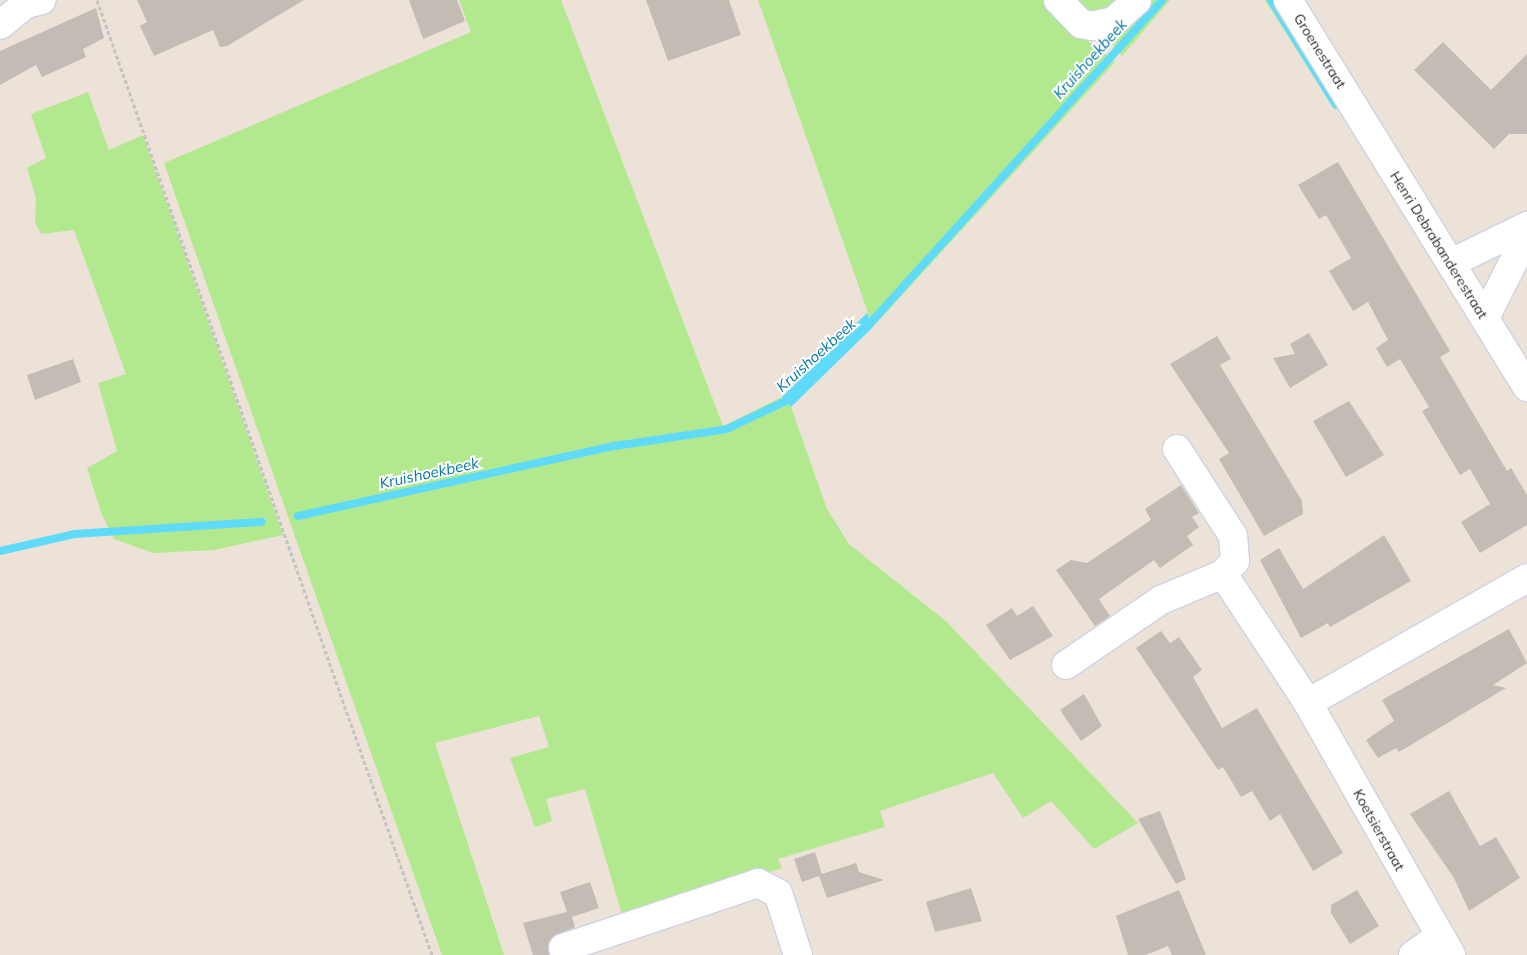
<!DOCTYPE html>
<html>
<head>
<meta charset="utf-8">
<style>
  body { margin:0 }
  #map { position:relative; width:1527px; height:955px; overflow:hidden; background:#ece2d8; font-family:Mulish,sans-serif }
  div>[style] { position:absolute }
  .green>* { inset:0; background:#b3e98e }
  .water>* { inset:0; background:#5fdbf9 }
  .stream>* { height:8px; margin:-4px; padding:0 4px; transform-origin:4px; border-radius:4px; background:#5fdbf9 }
  .building>* { inset:0; background:#c3bcb5 }
  .path>* { height:3px; margin-top:-1.5px; transform-origin:0; background:repeating-linear-gradient(90deg,#c3c3c3 0 4px,transparent 0 6.5px) }
  .roads { filter:drop-shadow(1px 0 #cdd3e3) drop-shadow(-1px 0 #cdd3e3) drop-shadow(0 1px #cdd3e3) drop-shadow(0 -1px #cdd3e3) }
  .minor>* { height:28px; margin:-14px; padding:0 14px; transform-origin:14px; border-radius:14px; background:#fff }
  span { translate:-50% -50%; white-space:nowrap; text-align:center; line-height:1.15; -webkit-text-stroke:4px #fff; paint-order:stroke }
  .street-label { font-size:14px; color:#282828 }
  .water-label { font-size:15px; color:#0176a3; font-style:italic }
</style>
</head>
<body>
<div id="map">
  <div class="green">
    <div style="clip-path:polygon(459px 0,561px 0,723px 426px,782px 397px,791px 407px,827px 509px,849px 544px,947px 622px,1138px 823px,1094px 849px,1051px 801px,1023px 818px,993px 773px,880px 811px,885px 827px,778px 859px,782px 868px,624px 921px,585px 789px,546px 799px,552px 821px,535px 827px,510px 758px,549px 747px,539px 716px,435px 743px,504px 955px,442px 955px,164px 163px,471px 32px)"></div>
    <div style="clip-path:polygon(758px 0,1046px 0,1060px 19px,1115px 62px,873px 327px)"></div>
    <div style="clip-path:polygon(1070px 0,1127px 0,1106px 13px,1084px 10px)"></div>
    <div style="clip-path:polygon(1152px 0,1170px 0,1122px 56px,1113px 45px)"></div>
    <div style="clip-path:polygon(1265px 0,1278px 0,1342px 100px,1335px 110px)"></div>
    <div style="clip-path:polygon(88px 92px,109px 150px,143px 135px,283px 535px,214px 550px,153px 553px,114px 539px,102px 515px,87px 468px,117px 451px,98px 383px,126px 374px,74px 230px,41px 234px,35px 223px,36px 198px,27px 168px,46px 158px,31px 114px)"></div>
  </div>
  <div class="water">
    <div style="clip-path:polygon(867px 313px,873px 327px,791px 407px,782px 397px)"></div>
  </div>
  <div class="stream">
    <div style="left:1271px;top:0;width:123px;rotate:58.2deg"></div>
    <div style="left:865px;top:329px;width:443px;rotate:-47.9deg"></div>
    <div style="left:298px;top:516px;width:325px;rotate:-12.5deg"></div>
    <div style="left:615px;top:446px;width:113px;rotate:-8.6deg"></div>
    <div style="left:727px;top:429px;width:74px;rotate:-25.5deg"></div>
    <div style="left:0;top:551px;width:76px;rotate:-12.9deg"></div>
    <div style="left:74px;top:534px;width:188px;rotate:-3.7deg"></div>
  </div>
  <div class="building">
    <div style="clip-path:polygon(137px 0,304px 0,227px 46px,220px 47px,213px 30px,154px 56px,140px 26px,147px 22px)"></div>
    <div style="clip-path:polygon(409px 0,457px 0,465px 21px,423px 39px)"></div>
    <div style="clip-path:polygon(646px 0,729px 0,741px 35px,668px 61px)"></div>
    <div style="clip-path:polygon(96px 8px,104px 38px,83px 49px,86px 57px,42px 77px,36px 65px,0 85px,0 51px)"></div>
    <div style="clip-path:polygon(1443px 42px,1491px 90px,1527px 54px,1527px 134px,1509px 134px,1494px 149px,1414px 70px)"></div>
    <div style="clip-path:polygon(1338px 162px,1450px 351px,1440px 357px,1507px 471px,1511px 468px,1527px 495px,1527px 525px,1480px 553px,1461px 522px,1490px 504px,1470px 469px,1460px 475px,1422px 411px,1429px 407px,1400px 359px,1387px 367px,1376px 348px,1388px 340px,1368px 302px,1353px 311px,1329px 271px,1351px 258px,1326px 215px,1319px 219px,1298px 185px)"></div>
    <div style="clip-path:polygon(1309px 333px,1328px 365px,1290px 388px,1273px 358px,1295px 354px,1290px 344px)"></div>
    <div style="clip-path:polygon(1217px 336px,1231px 359px,1220px 365px,1302px 501px,1303px 514px,1264px 536px,1219px 459px,1229px 453px,1170px 364px)"></div>
    <div style="clip-path:polygon(73px 359px,81px 382px,35px 400px,27px 375px)"></div>
    <div style="clip-path:polygon(1349px 401px,1384px 455px,1346px 477px,1313px 421px)"></div>
    <div style="clip-path:polygon(1181px 485px,1199px 513px,1192px 517px,1199px 527px,1187px 536px,1193px 545px,1160px 568px,1154px 560px,1099px 599px,1110px 616px,1095px 626px,1056px 570px,1071px 560px,1087px 563px,1151px 520px,1145px 509px)"></div>
    <div style="clip-path:polygon(1384px 535px,1411px 581px,1330px 627px,1328px 623px,1301px 638px,1260px 560px,1279px 548px,1303px 589px)"></div>
    <div style="clip-path:polygon(1033px 606px,1053px 636px,1010px 660px,986px 625px,1012px 608px,1017px 616px)"></div>
    <div style="clip-path:polygon(1509px 629px,1527px 663px,1493px 685px,1506px 688px,1399px 752px,1396px 748px,1378px 758px,1366px 740px,1394px 721px,1382px 700px)"></div>
    <div style="clip-path:polygon(1161px 631px,1170px 643px,1179px 637px,1202px 670px,1193px 677px,1222px 728px,1257px 708px,1343px 853px,1313px 871px,1280px 814px,1270px 821px,1252px 791px,1241px 797px,1223px 767px,1218px 770px,1136px 648px)"></div>
    <div style="clip-path:polygon(1084px 694px,1102px 726px,1081px 741px,1060px 710px)"></div>
    <div style="clip-path:polygon(1449px 791px,1480px 846px,1496px 837px,1520px 878px,1469px 911px,1454px 878px,1410px 814px)"></div>
    <div style="clip-path:polygon(1160px 811px,1186px 879px,1176px 884px,1138px 819px)"></div>
    <div style="clip-path:polygon(815px 852px,822px 874px,856px 863px,859px 872px,884px 880px,827px 898px,819px 876px,802px 882px,794px 859px)"></div>
    <div style="clip-path:polygon(590px 882px,599px 908px,572px 917px,575px 927px,552px 937px,549px 955px,533px 955px,523px 923px,567px 912px,560px 892px)"></div>
    <div style="clip-path:polygon(971px 888px,982px 921px,935px 932px,926px 902px)"></div>
    <div style="clip-path:polygon(1179px 890px,1206px 955px,1172px 955px,1168px 946px,1146px 955px,1128px 955px,1116px 916px)"></div>
    <div style="clip-path:polygon(1357px 890px,1379px 926px,1350px 944px,1331px 913px,1331px 905px)"></div>
  </div>
  <div class="path">
    <div style="left:97px;top:0;width:1012px;rotate:70.67deg"></div>
  </div>
  <div class="roads">
    <div class="minor">
      <div style="left:1058px;top:0;width:33px;rotate:46deg"></div>
      <div style="left:1081px;top:24px;width:11px;rotate:10deg"></div>
      <div style="left:1092px;top:26px;width:23px;rotate:-13deg"></div>
      <div style="left:1114px;top:21px;width:31px;rotate:-42deg"></div>
      <div style="left:1288px;top:0;width:455px;rotate:58.3deg"></div>
      <div style="left:0;top:25px;width:33px;rotate:-39deg"></div>
      <div style="left:26px;top:4px;width:16px;rotate:-14deg"></div>
      <div style="left:1451px;top:263px;width:85px;rotate:-26deg"></div>
      <div style="left:1485px;top:318px;width:93px;rotate:-63.2deg"></div>
      <div style="left:1177px;top:449px;width:103px;rotate:57.2deg"></div>
      <div style="left:1233px;top:536px;width:25px;rotate:85deg"></div>
      <div style="left:1235px;top:561px;width:18px;rotate:133deg"></div>
      <div style="left:1223px;top:574px;width:154px;rotate:56.6deg"></div>
      <div style="left:1308px;top:703px;width:290px;rotate:60.4deg"></div>
      <div style="left:1066px;top:665px;width:115px;rotate:-34.4deg"></div>
      <div style="left:1161px;top:600px;width:67px;rotate:-22.8deg"></div>
      <div style="left:1308px;top:703px;width:252px;rotate:-29.7deg"></div>
      <div style="left:563px;top:948px;width:206px;rotate:-18.4deg"></div>
      <div style="left:758px;top:883px;width:22px;rotate:27deg"></div>
      <div style="left:778px;top:893px;width:65px;rotate:72.1deg"></div>
      <div style="left:1413px;top:955px;width:32px;rotate:-35deg"></div>
    </div>
  </div>
  <div class="street-label">
    <span style="left:1320px;top:51px;rotate:58deg">Groenestraat</span>
    <span style="left:1439px;top:245px;rotate:58deg">Henri Debrabanderestraat</span>
    <span style="left:1379px;top:830px;rotate:61deg">Koetsierstraat</span>
  </div>
  <div class="water-label">
    <span style="left:1090px;top:59px;rotate:-48deg">Kruishoekbeek</span>
    <span style="left:816px;top:355px;rotate:-42deg">Kruishoekbeek</span>
    <span style="left:429px;top:473px;rotate:-12deg">Kruishoekbeek</span>
  </div>
</div>
</body>
</html>
